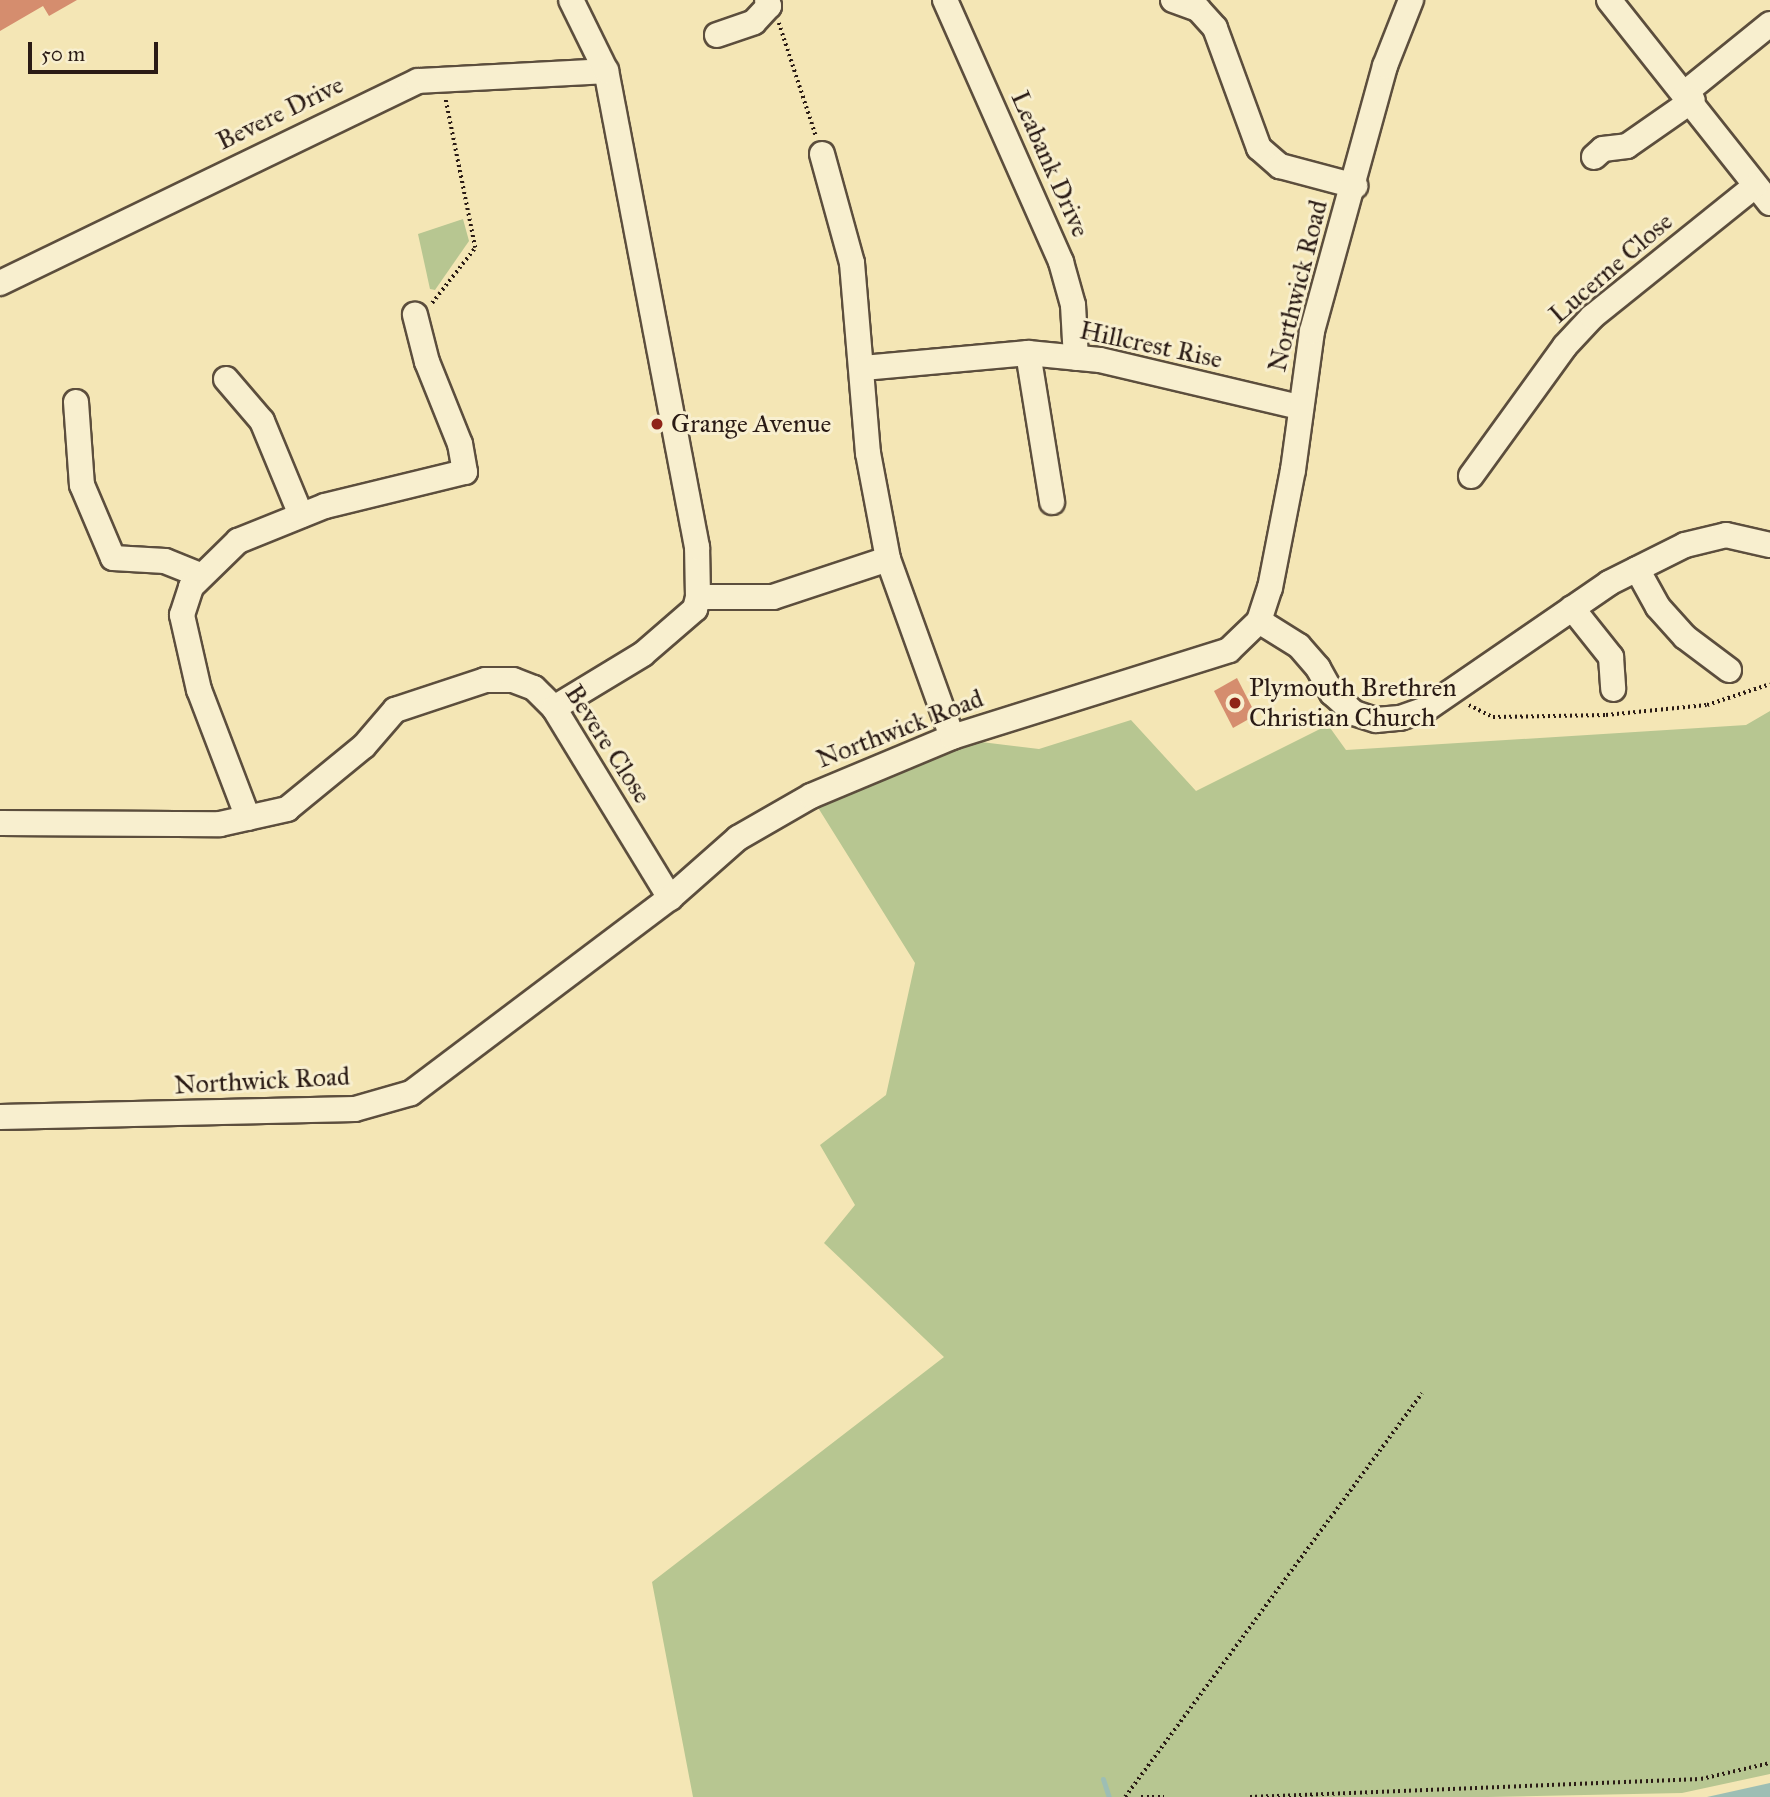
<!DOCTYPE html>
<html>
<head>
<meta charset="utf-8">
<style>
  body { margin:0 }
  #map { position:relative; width:1770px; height:1797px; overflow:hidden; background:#f4e6b5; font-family:"IM FELL Great Primer",serif }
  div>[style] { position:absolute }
  .green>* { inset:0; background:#b7c691 }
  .water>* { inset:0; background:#9dbeb4 }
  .stream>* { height:5px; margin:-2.5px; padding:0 2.5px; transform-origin:2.5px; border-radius:2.5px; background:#9dbeb4 }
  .building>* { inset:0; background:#d58d6e }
  .path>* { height:3.5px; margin-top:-1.75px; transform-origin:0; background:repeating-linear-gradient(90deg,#2a1b15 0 2px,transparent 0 5.5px) }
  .roads { filter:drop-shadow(2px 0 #5c4e3d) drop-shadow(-2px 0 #5c4e3d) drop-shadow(0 2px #5c4e3d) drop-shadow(0 -2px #5c4e3d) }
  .minor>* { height:24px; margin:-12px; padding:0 12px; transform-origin:12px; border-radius:12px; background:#f8efcf }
  .dots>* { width:19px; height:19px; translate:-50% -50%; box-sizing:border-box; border:4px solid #f8efcf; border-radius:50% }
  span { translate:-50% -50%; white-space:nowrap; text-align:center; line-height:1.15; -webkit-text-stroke:6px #f8efcf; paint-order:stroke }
  .street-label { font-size:26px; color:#2a1b15 }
  .poi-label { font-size:26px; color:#2a1b15 }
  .left { translate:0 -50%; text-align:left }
  .scale { position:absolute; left:28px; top:42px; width:130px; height:32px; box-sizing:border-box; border:4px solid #2a1b15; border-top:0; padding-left:9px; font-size:21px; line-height:24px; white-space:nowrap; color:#2a1b15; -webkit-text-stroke:5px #f8efcf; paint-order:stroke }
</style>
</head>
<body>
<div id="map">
  <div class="green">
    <div style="clip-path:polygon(463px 219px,469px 241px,435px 290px,430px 289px,418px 234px)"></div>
    <div style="clip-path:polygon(1770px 711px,1770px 1774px,1682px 1793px,1487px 1797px,693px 1797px,652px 1582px,944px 1357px,824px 1243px,855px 1205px,820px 1145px,886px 1095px,915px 963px,817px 806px,973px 741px,1039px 749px,1131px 720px,1196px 791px,1328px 725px,1346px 750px,1746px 725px)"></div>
  </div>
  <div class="water">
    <div style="clip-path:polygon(1770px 1783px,1770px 1797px,1707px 1797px)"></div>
  </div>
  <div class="stream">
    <div style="left:1103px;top:1779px;width:19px;rotate:72deg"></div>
  </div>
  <div class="building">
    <div style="clip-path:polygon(0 0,77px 0,49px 16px,43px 6px,0 31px)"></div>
    <div style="clip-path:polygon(1237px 678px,1256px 715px,1233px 728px,1214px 691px)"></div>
  </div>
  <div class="path">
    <div style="left:779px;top:23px;width:119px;rotate:71.9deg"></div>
    <div style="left:432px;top:303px;width:70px;rotate:-52deg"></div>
    <div style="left:475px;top:248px;width:153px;rotate:-101.3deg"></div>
    <div style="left:1469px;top:705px;width:27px;rotate:27deg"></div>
    <div style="left:1493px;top:717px;width:113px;rotate:-1deg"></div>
    <div style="left:1606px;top:715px;width:101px;rotate:-5.7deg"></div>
    <div style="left:1707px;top:705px;width:66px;rotate:-18.4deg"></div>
    <div style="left:1125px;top:1797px;width:501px;rotate:-53.68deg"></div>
    <div style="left:1141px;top:1797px;width:23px"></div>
    <div style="left:1250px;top:1797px;width:451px;rotate:-2.3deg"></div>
    <div style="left:1701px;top:1779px;width:71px;rotate:-13.1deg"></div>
  </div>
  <div class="roads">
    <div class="minor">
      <div style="left:945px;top:0;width:287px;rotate:66.1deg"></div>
      <div style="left:1061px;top:262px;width:45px;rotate:74.4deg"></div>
      <div style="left:1073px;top:305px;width:53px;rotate:86.8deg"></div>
      <div style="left:1173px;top:0;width:27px;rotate:20deg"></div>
      <div style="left:1198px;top:9px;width:25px;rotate:48deg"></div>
      <div style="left:1215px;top:28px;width:128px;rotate:69.9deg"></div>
      <div style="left:1259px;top:148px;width:28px;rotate:41deg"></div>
      <div style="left:1280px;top:166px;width:78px;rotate:14.9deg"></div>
      <div style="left:1609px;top:0;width:259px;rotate:51.6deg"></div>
      <div style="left:717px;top:35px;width:39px;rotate:-19deg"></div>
      <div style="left:754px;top:22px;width:22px;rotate:-47deg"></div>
      <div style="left:769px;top:6px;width:6px;rotate:-108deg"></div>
      <div style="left:1686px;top:92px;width:108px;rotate:-39deg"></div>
      <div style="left:822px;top:154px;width:113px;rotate:74.6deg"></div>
      <div style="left:852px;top:263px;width:191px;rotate:85.2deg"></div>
      <div style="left:868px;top:453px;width:108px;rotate:79.3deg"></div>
      <div style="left:888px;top:559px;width:189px;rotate:70.2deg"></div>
      <div style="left:1594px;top:157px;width:12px;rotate:-42deg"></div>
      <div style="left:1603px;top:149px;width:24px;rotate:-7deg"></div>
      <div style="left:1627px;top:146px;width:80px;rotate:-34.9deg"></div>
      <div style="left:0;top:283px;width:464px;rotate:-25.8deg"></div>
      <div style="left:418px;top:81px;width:188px;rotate:-3deg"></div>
      <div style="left:1028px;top:353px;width:151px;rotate:80.8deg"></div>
      <div style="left:863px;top:368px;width:166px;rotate:-5.2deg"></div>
      <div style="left:1028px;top:353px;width:72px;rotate:5.6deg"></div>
      <div style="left:1100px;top:360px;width:204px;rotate:13.3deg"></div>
      <div style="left:226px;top:379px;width:55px;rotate:49.4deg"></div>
      <div style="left:262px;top:421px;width:102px;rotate:67.5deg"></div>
      <div style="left:76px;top:402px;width:83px;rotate:85.9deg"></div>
      <div style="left:82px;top:485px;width:79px;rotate:67deg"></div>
      <div style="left:113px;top:558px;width:52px;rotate:3.3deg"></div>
      <div style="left:165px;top:561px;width:38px;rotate:22deg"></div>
      <div style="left:1471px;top:476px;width:160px;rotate:-54.1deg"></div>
      <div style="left:1565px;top:346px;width:40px;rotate:-47deg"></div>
      <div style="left:1592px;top:317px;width:209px;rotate:-38.8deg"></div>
      <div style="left:1637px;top:569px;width:43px;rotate:61.1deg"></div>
      <div style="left:1658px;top:607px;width:40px;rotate:48deg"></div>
      <div style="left:1685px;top:637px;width:55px;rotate:36.9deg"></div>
      <div style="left:698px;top:597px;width:75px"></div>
      <div style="left:773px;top:597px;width:121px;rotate:-18.3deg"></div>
      <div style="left:1572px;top:608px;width:63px;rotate:51.5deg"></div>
      <div style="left:1611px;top:657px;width:32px;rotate:86deg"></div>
      <div style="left:1259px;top:621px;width:47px;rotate:32deg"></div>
      <div style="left:1299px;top:646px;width:29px;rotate:49deg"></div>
      <div style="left:1318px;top:668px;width:29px;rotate:61deg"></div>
      <div style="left:1332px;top:693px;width:30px;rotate:42deg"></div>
      <div style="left:1354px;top:713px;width:23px;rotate:18deg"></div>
      <div style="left:1376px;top:720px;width:24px;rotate:-5deg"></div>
      <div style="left:1400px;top:718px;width:28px;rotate:-19deg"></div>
      <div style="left:1426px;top:709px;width:222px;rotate:-34.5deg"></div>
      <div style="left:1609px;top:583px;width:85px;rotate:-26.6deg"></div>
      <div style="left:1685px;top:545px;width:42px;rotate:-13.7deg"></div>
      <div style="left:1726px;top:535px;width:45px;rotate:12.8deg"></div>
      <div style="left:554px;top:708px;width:104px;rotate:-31.2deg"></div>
      <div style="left:643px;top:654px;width:69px;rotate:-40.9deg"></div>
      <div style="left:695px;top:609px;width:12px;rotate:-76deg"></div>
      <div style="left:698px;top:597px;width:50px;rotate:-91.1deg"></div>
      <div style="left:697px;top:547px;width:485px;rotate:-100.8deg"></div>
      <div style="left:606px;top:71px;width:79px;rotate:-116.2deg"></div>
      <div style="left:248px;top:818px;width:137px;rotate:-110.9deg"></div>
      <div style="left:199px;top:690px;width:77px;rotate:-102.8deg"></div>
      <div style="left:182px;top:615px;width:29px;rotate:-72deg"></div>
      <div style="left:191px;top:587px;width:66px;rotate:-44.4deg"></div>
      <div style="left:238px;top:541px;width:94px;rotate:-21.9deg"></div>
      <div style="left:325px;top:506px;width:144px;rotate:-13.7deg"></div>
      <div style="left:465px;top:472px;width:28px;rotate:-100deg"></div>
      <div style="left:460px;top:444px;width:88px;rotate:-111.9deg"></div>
      <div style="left:427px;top:362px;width:49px;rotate:-104.3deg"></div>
      <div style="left:0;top:823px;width:220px;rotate:0.3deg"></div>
      <div style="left:220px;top:824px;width:69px;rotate:-12.6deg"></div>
      <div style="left:287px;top:809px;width:99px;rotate:-39.3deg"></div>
      <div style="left:364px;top:746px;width:48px;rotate:-49.3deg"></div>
      <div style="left:395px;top:710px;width:95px;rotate:-18.4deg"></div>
      <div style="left:485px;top:680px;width:28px"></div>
      <div style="left:513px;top:680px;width:22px;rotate:21deg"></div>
      <div style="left:534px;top:688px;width:28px;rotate:45deg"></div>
      <div style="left:554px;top:708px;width:223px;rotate:58.6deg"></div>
      <div style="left:0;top:1117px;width:355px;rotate:-1.3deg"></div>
      <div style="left:355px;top:1109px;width:58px;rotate:-15.9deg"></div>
      <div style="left:411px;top:1093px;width:324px;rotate:-37deg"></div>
      <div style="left:670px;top:898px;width:91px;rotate:-41.4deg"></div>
      <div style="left:738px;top:838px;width:84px;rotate:-29.9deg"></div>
      <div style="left:811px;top:796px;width:153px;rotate:-22.7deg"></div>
      <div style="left:952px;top:737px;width:290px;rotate:-17.4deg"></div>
      <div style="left:1229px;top:650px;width:42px;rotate:-44deg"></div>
      <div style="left:1259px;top:621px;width:35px;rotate:-72deg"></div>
      <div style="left:1270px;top:588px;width:120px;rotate:-79deg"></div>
      <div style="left:1293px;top:470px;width:140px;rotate:-82.2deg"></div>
      <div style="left:1312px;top:331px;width:275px;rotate:-74.6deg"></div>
      <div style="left:1385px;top:66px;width:71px;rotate:-68.5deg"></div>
    </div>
  </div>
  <div class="dots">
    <div style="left:657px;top:424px;background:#8f2418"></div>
    <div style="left:1235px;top:703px;background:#8f2418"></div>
  </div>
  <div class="street-label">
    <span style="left:280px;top:113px;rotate:-26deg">Bevere Drive</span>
    <span style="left:1050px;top:164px;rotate:66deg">Leabank Drive</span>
    <span style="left:1611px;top:268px;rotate:-41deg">Lucerne Close</span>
    <span style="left:1298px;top:286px;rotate:-76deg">Northwick Road</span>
    <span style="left:1151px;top:345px;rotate:12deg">Hillcrest Rise</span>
    <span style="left:900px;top:729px;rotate:-21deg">Northwick Road</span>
    <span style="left:608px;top:744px;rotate:57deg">Bevere Close</span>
    <span style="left:262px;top:1081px;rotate:-3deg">Northwick Road</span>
  </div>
  <div class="poi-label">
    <span class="left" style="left:671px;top:424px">Grange Avenue</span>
    <span class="left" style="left:1249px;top:703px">Plymouth Brethren<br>Christian Church</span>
  </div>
  <div class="scale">50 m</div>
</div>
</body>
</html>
